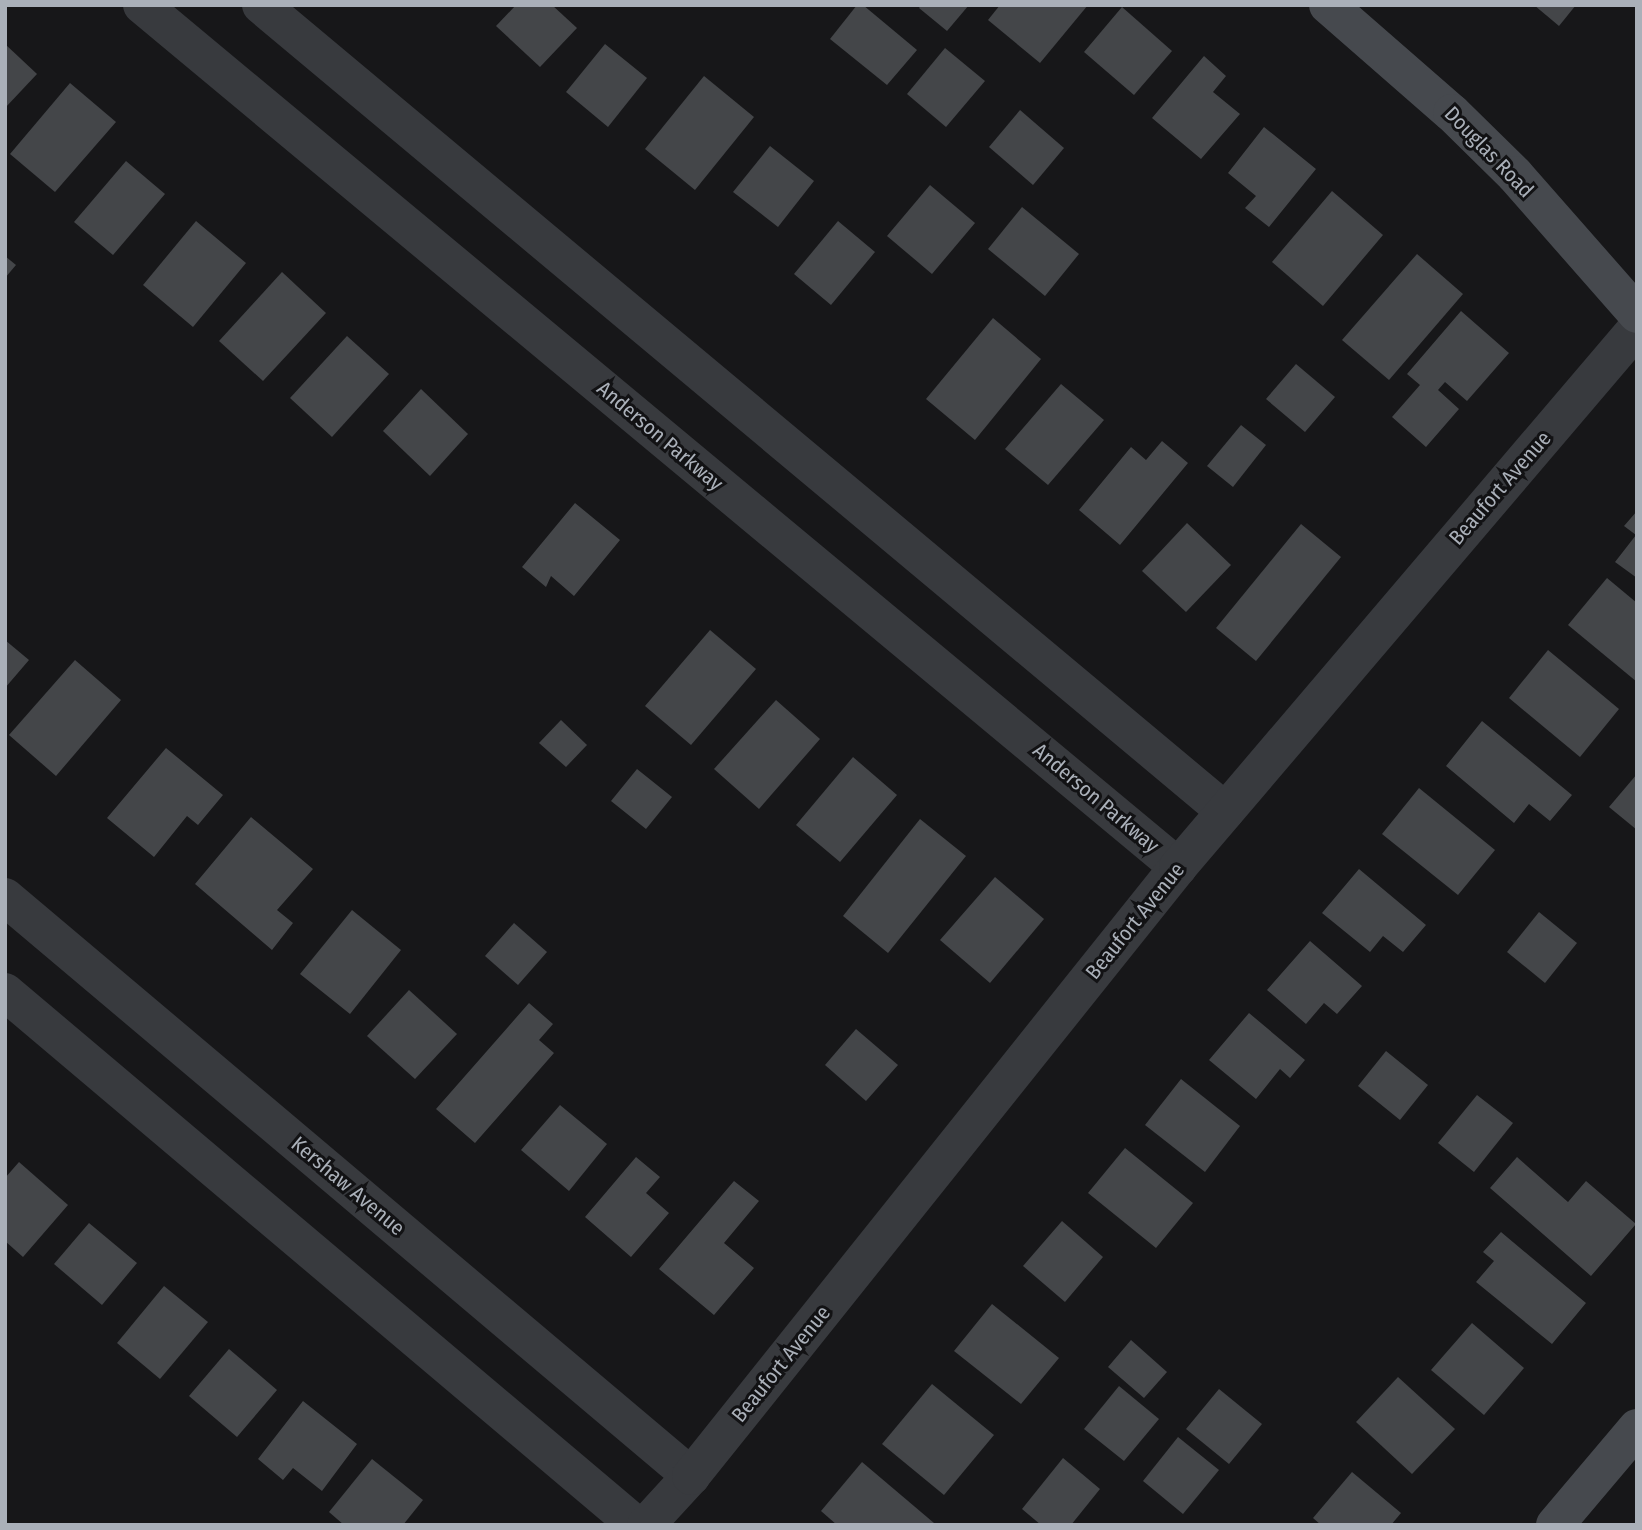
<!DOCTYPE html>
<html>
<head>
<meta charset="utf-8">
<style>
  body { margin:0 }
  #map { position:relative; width:1642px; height:1530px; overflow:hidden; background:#171719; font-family:"Fira Sans Condensed",sans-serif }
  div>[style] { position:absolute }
  .building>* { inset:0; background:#444649 }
  .street>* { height:38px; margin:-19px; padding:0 19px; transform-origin:19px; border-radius:19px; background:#383a3e }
  .secondary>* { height:38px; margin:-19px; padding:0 19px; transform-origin:19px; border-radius:19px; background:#46494e }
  span { translate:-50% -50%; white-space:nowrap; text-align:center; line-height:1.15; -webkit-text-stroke:6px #121214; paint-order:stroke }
  .street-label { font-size:21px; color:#aab0b9 }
  .frame { position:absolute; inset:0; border:7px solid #aab0b9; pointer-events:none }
</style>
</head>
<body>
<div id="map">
  <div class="building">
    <div style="clip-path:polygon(516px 5px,552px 5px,577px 28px,540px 67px,496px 26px)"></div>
    <div style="clip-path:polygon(857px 5px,863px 5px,917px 50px,887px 85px,830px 39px)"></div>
    <div style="clip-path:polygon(921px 5px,969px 5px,947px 31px,919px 8px)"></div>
    <div style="clip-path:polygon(1000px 5px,1088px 5px,1040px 63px,988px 20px)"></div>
    <div style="clip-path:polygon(1534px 5px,1576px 5px,1559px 26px)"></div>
    <div style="clip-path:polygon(1122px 7px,1172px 51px,1134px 95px,1084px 52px)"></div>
    <div style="clip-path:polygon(5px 44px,37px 74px,5px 108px)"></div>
    <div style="clip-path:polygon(605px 44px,647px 78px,608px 127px,566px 92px)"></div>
    <div style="clip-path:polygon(945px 48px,985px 81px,946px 127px,907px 94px)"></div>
    <div style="clip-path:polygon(1204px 56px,1226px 76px,1213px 92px,1240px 114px,1201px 159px,1152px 118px)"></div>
    <div style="clip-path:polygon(704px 76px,754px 117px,695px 190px,645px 149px)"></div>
    <div style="clip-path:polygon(70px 83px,116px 122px,55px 192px,10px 154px)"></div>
    <div style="clip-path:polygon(1020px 110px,1064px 148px,1033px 185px,989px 147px)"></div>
    <div style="clip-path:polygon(1264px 127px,1316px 169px,1269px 227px,1245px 208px,1256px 196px,1228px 173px)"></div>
    <div style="clip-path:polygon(770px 146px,814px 181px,778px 227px,733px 192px)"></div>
    <div style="clip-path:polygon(126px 161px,165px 194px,113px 255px,74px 222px)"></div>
    <div style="clip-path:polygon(930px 185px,975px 223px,932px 274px,887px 236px)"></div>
    <div style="clip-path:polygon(1332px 191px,1383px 235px,1323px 306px,1272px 262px)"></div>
    <div style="clip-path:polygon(1022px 207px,1079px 254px,1045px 296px,988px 249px)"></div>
    <div style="clip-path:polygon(196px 221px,246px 263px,193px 327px,143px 285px)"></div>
    <div style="clip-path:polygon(838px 221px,875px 252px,831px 305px,794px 274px)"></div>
    <div style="clip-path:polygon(1417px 254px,1463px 294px,1389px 380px,1342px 340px)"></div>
    <div style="clip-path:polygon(5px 256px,16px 265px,5px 278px)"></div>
    <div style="clip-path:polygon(282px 272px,326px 313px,263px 381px,219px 341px)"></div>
    <div style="clip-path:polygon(1461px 311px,1509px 353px,1467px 401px,1445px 382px,1438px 390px,1459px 409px,1426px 447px,1392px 417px,1420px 385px,1407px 374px)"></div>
    <div style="clip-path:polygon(993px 318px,1041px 359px,975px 440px,926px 399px)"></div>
    <div style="clip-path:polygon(347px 336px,389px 374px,332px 437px,290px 398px)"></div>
    <div style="clip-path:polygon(1296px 364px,1335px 397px,1305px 432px,1266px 399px)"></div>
    <div style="clip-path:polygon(1061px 384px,1104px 420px,1048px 485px,1005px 449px)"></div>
    <div style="clip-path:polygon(421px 389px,468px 434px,430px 476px,383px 431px)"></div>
    <div style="clip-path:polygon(1241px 425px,1266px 445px,1233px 487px,1207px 466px)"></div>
    <div style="clip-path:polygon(1162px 441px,1188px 463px,1120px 545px,1079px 510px,1131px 447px,1146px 460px)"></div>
    <div style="clip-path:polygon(575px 503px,620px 540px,574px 596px,551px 576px,546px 587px,522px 567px)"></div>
    <div style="clip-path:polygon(1637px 511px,1637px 578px,1615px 562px,1636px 535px,1624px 526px)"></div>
    <div style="clip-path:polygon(1187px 523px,1231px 565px,1186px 612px,1142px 571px)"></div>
    <div style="clip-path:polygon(1301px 524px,1341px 557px,1256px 661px,1216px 628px)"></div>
    <div style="clip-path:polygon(1607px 578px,1637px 603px,1637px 682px,1568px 625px)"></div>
    <div style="clip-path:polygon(710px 630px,756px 669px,691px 745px,645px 706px)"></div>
    <div style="clip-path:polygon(5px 640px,29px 660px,5px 688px)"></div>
    <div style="clip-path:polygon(1548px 650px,1619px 709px,1580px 757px,1509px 698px)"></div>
    <div style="clip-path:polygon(75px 660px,121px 700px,56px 776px,9px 735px)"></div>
    <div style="clip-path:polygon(776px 700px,820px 739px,759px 809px,714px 769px)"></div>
    <div style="clip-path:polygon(561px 720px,587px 745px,566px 767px,539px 743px)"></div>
    <div style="clip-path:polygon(1482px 721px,1572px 795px,1550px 821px,1529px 804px,1514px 823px,1446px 766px)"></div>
    <div style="clip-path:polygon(166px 748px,223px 795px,198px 825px,187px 816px,154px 857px,107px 818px)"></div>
    <div style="clip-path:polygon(853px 757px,897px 795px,840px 862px,796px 825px)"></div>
    <div style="clip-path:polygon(637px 769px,672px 797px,646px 829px,611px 801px)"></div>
    <div style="clip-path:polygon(1637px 774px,1637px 830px,1609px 807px)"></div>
    <div style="clip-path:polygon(1419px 788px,1495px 850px,1458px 895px,1382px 834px)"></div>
    <div style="clip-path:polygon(251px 817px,313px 869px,277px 910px,293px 923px,272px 950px,195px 884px)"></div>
    <div style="clip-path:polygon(920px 819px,966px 856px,888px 953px,843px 916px)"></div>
    <div style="clip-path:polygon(1359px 869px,1426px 925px,1403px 952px,1383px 936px,1370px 952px,1322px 913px)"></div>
    <div style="clip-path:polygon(995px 877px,1044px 919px,990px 983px,940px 940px)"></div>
    <div style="clip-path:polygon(352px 910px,401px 950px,350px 1014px,300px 974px)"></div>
    <div style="clip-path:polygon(1539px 912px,1577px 943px,1545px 983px,1507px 952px)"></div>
    <div style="clip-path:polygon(514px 923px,547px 952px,518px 985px,485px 956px)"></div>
    <div style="clip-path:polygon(1310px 941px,1362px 986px,1337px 1014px,1324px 1003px,1306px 1024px,1267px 990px)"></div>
    <div style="clip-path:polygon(409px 990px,457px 1034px,415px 1079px,367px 1036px)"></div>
    <div style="clip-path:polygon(529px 1003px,553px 1024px,539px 1040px,554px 1053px,475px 1143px,436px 1109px)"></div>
    <div style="clip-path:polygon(1249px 1013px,1305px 1060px,1290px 1078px,1280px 1069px,1256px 1099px,1209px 1060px)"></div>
    <div style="clip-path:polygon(856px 1029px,898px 1065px,866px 1101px,825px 1065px)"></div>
    <div style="clip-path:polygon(1386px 1051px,1428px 1085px,1400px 1120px,1358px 1086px)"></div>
    <div style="clip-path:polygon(1181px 1079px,1240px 1126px,1205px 1172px,1145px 1125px)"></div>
    <div style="clip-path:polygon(1477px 1095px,1513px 1123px,1474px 1172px,1438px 1143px)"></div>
    <div style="clip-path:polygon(560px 1105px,607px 1144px,569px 1191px,521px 1150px)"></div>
    <div style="clip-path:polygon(1125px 1148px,1193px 1203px,1156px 1248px,1088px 1193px)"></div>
    <div style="clip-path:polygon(636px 1157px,660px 1177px,646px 1193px,669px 1213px,631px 1257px,585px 1217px)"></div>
    <div style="clip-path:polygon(1517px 1157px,1568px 1202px,1586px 1181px,1636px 1224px,1591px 1276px,1490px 1188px)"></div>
    <div style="clip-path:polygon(19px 1162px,68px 1205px,23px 1257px,5px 1241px,5px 1178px)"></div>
    <div style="clip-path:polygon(734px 1181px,759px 1201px,724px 1243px,754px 1268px,714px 1315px,659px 1269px)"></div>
    <div style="clip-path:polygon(1062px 1221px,1103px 1257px,1065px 1302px,1023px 1266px)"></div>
    <div style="clip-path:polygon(89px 1223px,137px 1263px,102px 1305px,54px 1264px)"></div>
    <div style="clip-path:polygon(1501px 1232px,1586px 1303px,1552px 1344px,1476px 1282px,1494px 1261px,1483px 1252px)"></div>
    <div style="clip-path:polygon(164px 1286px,208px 1322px,160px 1379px,117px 1343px)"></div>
    <div style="clip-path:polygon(992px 1304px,1059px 1358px,1021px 1404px,954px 1351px)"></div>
    <div style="clip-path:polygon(1472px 1323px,1524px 1368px,1484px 1415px,1431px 1370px)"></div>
    <div style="clip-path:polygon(1131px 1340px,1167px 1372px,1144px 1398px,1108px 1367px)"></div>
    <div style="clip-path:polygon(229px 1349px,277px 1390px,237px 1437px,189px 1396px)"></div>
    <div style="clip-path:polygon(1398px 1377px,1455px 1429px,1412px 1474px,1356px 1422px)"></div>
    <div style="clip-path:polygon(932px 1384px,994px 1435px,944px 1495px,882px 1444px)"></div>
    <div style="clip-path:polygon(1119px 1386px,1159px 1419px,1124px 1461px,1084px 1429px)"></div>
    <div style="clip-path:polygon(1219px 1389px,1262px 1424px,1229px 1464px,1186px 1429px)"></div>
    <div style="clip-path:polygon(303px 1401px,357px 1444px,322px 1491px,293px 1468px,283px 1480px,258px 1459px)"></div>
    <div style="clip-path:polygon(1178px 1437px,1219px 1470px,1183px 1514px,1143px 1481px)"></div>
    <div style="clip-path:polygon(1063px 1458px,1100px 1489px,1071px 1525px,1041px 1525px,1022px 1509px)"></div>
    <div style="clip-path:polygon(372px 1459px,423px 1500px,403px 1525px,344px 1525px,329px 1512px)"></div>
    <div style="clip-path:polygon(862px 1462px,934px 1523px,932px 1525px,837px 1525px,821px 1511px)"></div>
    <div style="clip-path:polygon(1352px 1472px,1401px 1513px,1391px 1525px,1321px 1525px,1313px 1518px)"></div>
  </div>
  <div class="street">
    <div style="left:142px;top:5px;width:1348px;rotate:39.76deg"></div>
    <div style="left:261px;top:5px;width:1257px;rotate:39.9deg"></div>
    <div style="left:5px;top:897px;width:898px;rotate:40.17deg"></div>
    <div style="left:5px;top:992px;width:826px;rotate:40.19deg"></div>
    <div style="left:646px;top:1525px;width:67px;rotate:-47.4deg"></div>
    <div style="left:691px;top:1476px;width:780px;rotate:-51.35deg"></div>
    <div style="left:1178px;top:867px;width:708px;rotate:-49.58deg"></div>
  </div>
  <div class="secondary">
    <div style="left:1328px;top:5px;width:164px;rotate:41.1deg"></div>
    <div style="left:1452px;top:113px;width:88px;rotate:44.5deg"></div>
    <div style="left:1515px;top:175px;width:185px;rotate:48.7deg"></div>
    <div style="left:1555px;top:1525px;width:127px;rotate:-49.8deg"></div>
  </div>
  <div class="street-label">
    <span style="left:1489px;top:152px;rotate:46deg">Douglas Road</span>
    <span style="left:660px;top:436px;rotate:40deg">Anderson Parkway</span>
    <span style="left:1500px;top:488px;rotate:-49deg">Beaufort Avenue</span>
    <span style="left:1096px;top:798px;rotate:40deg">Anderson Parkway</span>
    <span style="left:1135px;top:921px;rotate:-51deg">Beaufort Avenue</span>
    <span style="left:348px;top:1186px;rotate:40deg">Kershaw Avenue</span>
    <span style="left:781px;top:1364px;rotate:-51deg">Beaufort Avenue</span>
  </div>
  <div class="frame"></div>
</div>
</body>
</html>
